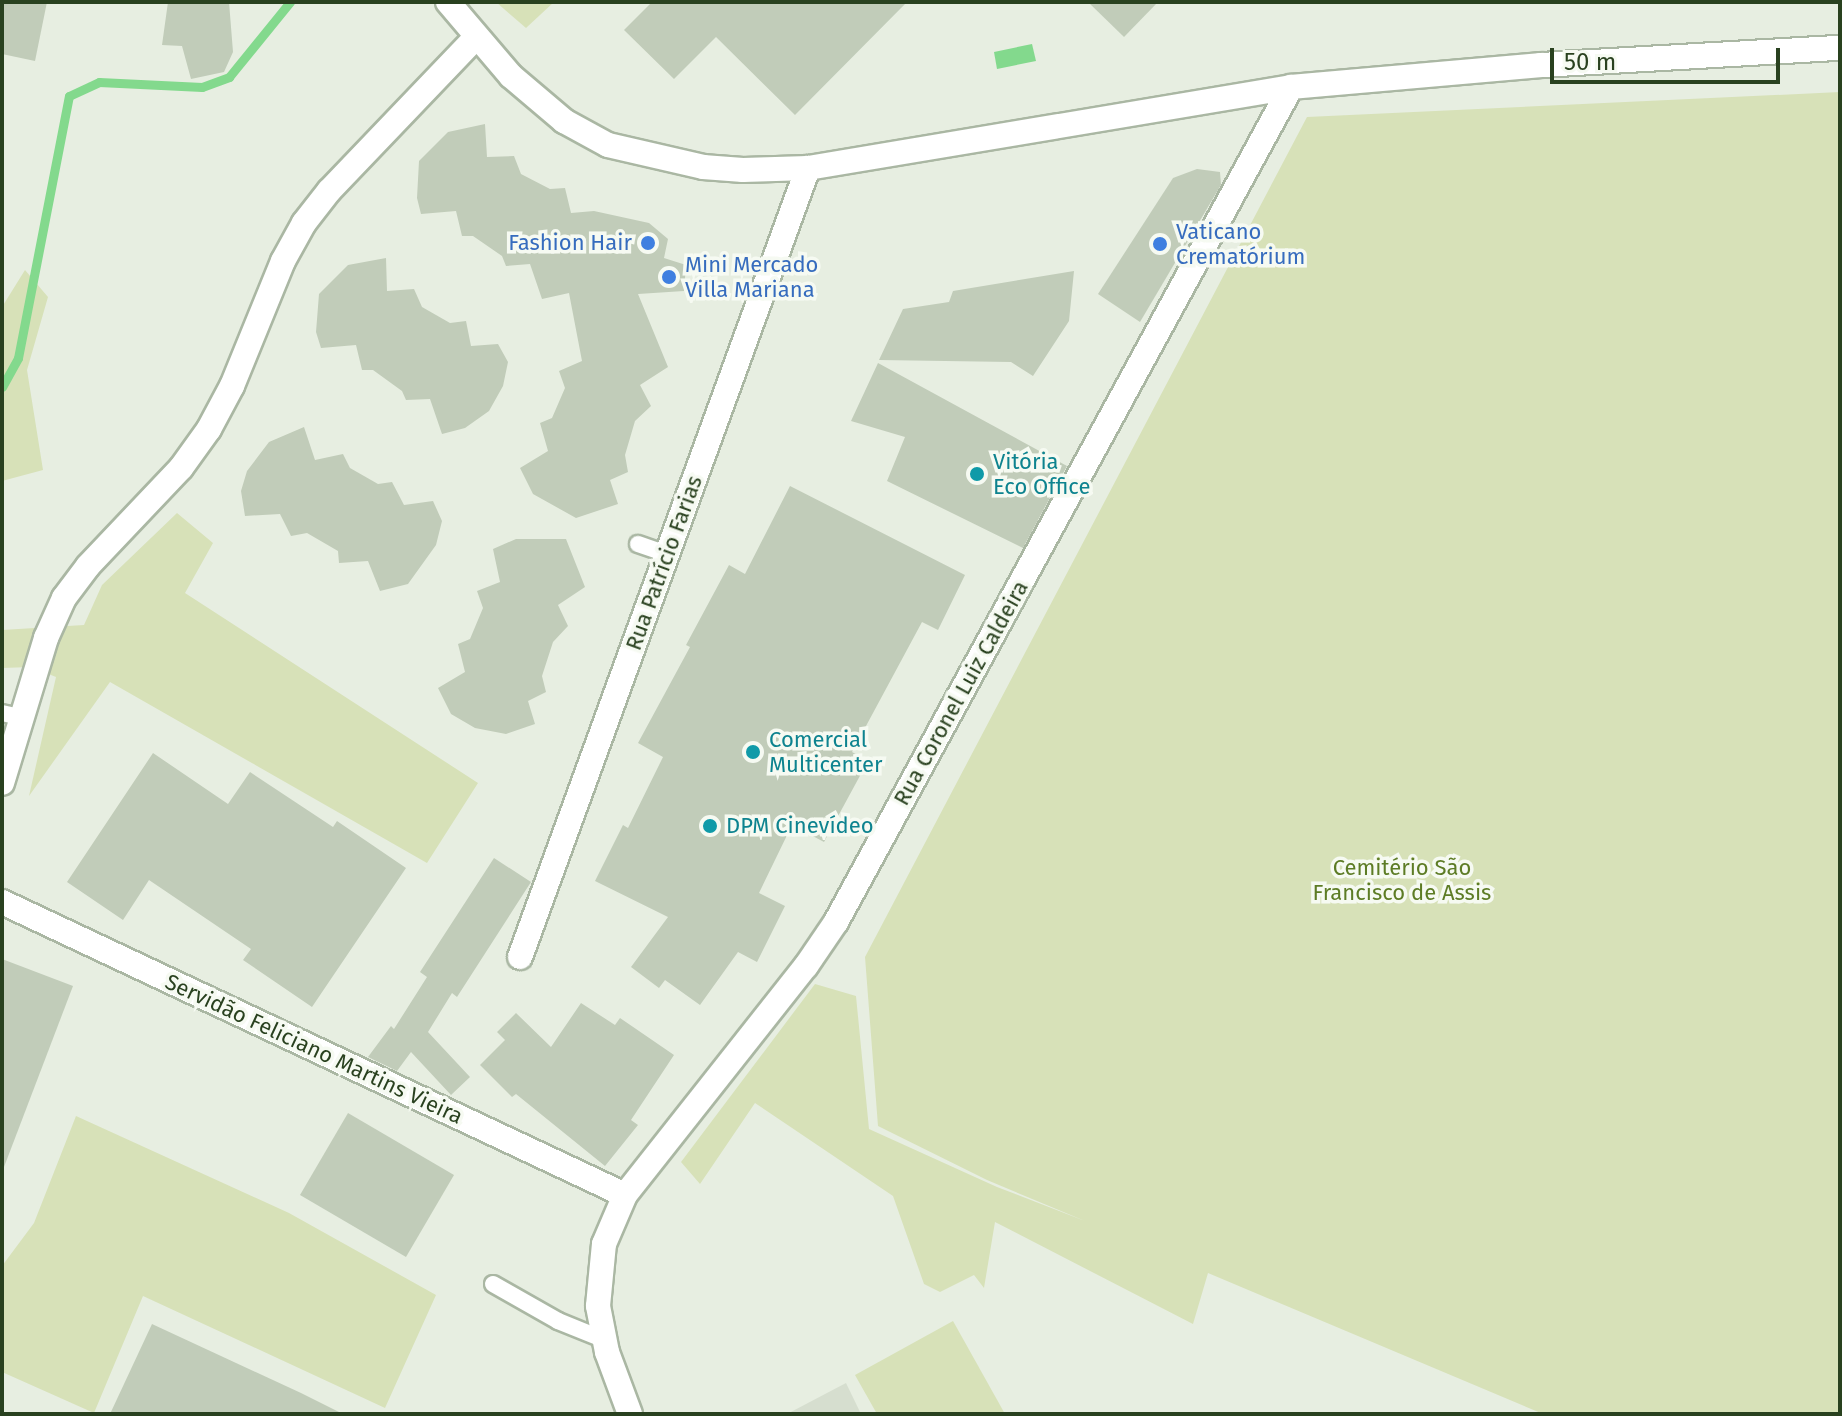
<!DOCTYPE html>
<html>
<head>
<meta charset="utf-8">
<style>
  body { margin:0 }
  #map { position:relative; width:1842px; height:1416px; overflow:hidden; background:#e7eee1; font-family:"Fira Sans",sans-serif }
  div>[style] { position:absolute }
  .built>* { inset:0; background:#d6decf }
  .green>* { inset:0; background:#d7e1b8 }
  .water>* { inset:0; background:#83d98d }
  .stream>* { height:9px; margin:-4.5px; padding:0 4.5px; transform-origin:4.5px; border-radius:4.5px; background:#83d98d }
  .building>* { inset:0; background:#c1ccb9 }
  .roads { filter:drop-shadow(2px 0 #aab7a3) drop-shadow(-2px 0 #aab7a3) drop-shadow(0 2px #aab7a3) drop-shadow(0 -2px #aab7a3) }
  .service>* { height:16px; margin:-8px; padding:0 8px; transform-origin:8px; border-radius:8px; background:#fff }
  .minor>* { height:24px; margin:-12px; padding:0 12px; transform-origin:12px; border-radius:12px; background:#fff }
  .tertiary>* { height:24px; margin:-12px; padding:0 12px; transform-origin:12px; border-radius:12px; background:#fff }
  .secondary>* { height:24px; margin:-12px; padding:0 12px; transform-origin:12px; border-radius:12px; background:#fff }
  .dots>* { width:22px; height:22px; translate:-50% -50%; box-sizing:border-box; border:4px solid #f6faf2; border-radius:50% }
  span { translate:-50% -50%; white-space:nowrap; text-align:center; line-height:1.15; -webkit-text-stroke:7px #f6faf2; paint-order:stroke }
  .shop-label { font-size:22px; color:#366cbe }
  .left { translate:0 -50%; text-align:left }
  .right { translate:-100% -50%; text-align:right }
  .culture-label { font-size:22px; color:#0d838f }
  .street-label { font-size:22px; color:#29411f }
  .park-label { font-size:22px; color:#5d7c25 }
  .frame { position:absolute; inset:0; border:4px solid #29411f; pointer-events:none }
  .scale { position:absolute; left:1550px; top:48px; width:230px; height:36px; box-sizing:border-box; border:4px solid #29411f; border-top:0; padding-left:10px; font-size:24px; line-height:28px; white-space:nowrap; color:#29411f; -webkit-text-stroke:6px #f6faf2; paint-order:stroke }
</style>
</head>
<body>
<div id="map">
  <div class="built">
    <div style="clip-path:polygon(846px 1383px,861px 1414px,787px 1414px)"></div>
  </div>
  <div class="green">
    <div style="clip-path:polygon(496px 2px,554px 2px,526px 28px)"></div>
    <div style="clip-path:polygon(1840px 92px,1840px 1414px,1543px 1414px,1208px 1273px,1193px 1324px,995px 1222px,984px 1288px,974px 1275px,940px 1292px,924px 1284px,893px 1196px,755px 1103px,700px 1184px,681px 1162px,815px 984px,856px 996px,869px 1129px,997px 1187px,1085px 1221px,987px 1180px,878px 1126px,865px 957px,1307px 117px)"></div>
    <div style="clip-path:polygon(25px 270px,48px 297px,27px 370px,43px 470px,2px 481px,2px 307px)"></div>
    <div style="clip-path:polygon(177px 513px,213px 543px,185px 593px,478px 783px,427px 863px,110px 682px,29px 796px,56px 677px,31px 667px,2px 668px,2px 630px,84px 625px,102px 585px)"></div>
    <div style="clip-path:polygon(76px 1116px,289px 1213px,436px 1295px,385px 1408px,143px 1296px,94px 1413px,2px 1372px,2px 1266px,34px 1223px)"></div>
    <div style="clip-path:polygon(953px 1321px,1005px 1414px,877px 1414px,855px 1375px)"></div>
  </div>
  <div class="water">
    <div style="clip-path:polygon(1032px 44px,1036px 61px,997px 69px,994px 52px)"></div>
  </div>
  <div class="stream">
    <div style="left:2px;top:387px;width:33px;rotate:-61deg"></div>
    <div style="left:18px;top:358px;width:267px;rotate:-79deg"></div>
    <div style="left:69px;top:96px;width:33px;rotate:-25deg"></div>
    <div style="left:99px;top:82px;width:103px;rotate:2.8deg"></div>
    <div style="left:202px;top:87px;width:29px;rotate:-20deg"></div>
    <div style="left:229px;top:77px;width:97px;rotate:-50.9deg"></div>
  </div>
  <div class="building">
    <div style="clip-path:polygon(2px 2px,47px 2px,35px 61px,2px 54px)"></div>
    <div style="clip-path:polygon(168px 2px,229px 2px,233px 52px,224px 72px,191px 79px,182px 46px,162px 45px)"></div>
    <div style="clip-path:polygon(652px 2px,907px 2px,795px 115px,716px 37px,674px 79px,624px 30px)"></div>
    <div style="clip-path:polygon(1088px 2px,1158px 2px,1124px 37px)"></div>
    <div style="clip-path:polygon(485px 124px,487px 157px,514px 156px,521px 174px,550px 189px,565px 188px,571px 213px,594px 211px,649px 223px,668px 239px,664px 258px,686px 265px,684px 291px,638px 294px,668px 367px,640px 385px,651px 406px,635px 421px,625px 455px,628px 472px,610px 480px,618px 504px,576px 518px,533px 494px,520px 468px,548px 451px,540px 423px,552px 418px,565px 388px,559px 371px,582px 361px,569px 293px,542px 299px,530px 264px,506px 266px,502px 256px,473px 236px,462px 236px,456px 211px,421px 214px,417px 198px,419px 161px,448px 132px)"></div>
    <div style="clip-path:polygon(1197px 169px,1220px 172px,1221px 185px,1140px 322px,1098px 294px,1173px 178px)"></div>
    <div style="clip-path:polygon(386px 258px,387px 291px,414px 289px,422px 307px,450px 323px,466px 321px,471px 346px,498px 344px,508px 362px,503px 386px,489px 411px,465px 428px,442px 434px,430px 399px,406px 400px,402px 391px,373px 370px,362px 370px,356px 345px,321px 348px,316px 332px,319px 294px,348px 265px)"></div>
    <div style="clip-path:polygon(1074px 271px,1069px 321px,1033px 376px,1011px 362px,879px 360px,903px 309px,949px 302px,953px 291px)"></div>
    <div style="clip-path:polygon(878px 363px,1067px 466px,1023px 548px,887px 481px,905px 437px,851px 421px)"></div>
    <div style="clip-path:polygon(304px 427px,315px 460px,343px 454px,350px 468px,378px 484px,392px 482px,404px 505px,433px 501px,442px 521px,436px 545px,408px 584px,380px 591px,368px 561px,339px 563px,338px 551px,307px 533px,291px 536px,280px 514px,245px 516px,241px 491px,247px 471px,269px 442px)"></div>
    <div style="clip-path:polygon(790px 486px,965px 575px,938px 630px,922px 622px,852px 752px,868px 761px,824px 842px,792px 825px,759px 893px,785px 906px,757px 962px,738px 952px,700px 1005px,665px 980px,659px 988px,631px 967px,668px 917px,595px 881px,623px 825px,628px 828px,663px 757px,638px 743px,690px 647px,686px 645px,729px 565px,745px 574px)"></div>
    <div style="clip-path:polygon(516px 539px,566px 539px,585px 587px,558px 605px,568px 626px,553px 642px,542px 676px,546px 692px,528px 701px,535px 724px,506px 734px,475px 728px,451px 714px,438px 688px,465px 672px,458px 644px,470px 639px,483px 608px,477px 591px,500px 582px,493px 549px)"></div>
    <div style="clip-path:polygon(153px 753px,228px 804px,250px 772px,333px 827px,337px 821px,406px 868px,312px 1007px,243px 960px,251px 949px,149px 880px,123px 920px,67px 882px)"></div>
    <div style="clip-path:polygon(494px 858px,531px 882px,457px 997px,452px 993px,428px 1032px,470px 1077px,451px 1095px,411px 1052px,397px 1071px,368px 1057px,391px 1026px,394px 1029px,427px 977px,420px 972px)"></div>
    <div style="clip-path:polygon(2px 959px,73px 986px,4px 1167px,2px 1166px)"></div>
    <div style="clip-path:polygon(581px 1003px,615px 1025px,620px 1018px,674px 1055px,631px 1120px,638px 1125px,605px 1166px,516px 1094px,512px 1097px,480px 1065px,505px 1040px,497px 1032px,516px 1013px,551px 1047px)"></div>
    <div style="clip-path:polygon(348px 1113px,454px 1175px,406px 1257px,300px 1195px)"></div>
    <div style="clip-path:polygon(152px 1324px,301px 1393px,343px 1414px,110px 1414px)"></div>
  </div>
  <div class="roads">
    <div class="service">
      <div style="left:638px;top:544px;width:31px;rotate:19deg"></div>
      <div style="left:2px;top:713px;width:18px;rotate:13deg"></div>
      <div style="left:493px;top:1284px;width:75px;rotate:29.6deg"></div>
      <div style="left:558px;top:1321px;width:51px;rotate:22deg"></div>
    </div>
    <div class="minor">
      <div style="left:2px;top:783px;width:152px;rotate:-73.1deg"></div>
      <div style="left:46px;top:638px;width:44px;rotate:-65.8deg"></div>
      <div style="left:64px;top:598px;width:40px;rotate:-53deg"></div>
      <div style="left:88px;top:566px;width:135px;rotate:-46.5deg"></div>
      <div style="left:181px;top:468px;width:48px;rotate:-54.3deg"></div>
      <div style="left:209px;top:429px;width:49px;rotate:-61.9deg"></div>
      <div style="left:232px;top:386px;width:135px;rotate:-67.8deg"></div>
      <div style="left:283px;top:261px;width:43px;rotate:-61.1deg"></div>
      <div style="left:304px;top:223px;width:41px;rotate:-52deg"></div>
      <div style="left:329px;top:191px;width:211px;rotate:-46.3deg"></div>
      <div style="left:2px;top:902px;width:688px;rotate:25.19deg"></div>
      <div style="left:520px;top:957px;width:840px;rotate:-69.95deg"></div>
    </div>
    <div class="tertiary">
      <div style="left:448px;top:2px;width:97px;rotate:49.6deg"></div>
      <div style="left:511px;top:76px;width:70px;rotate:40.3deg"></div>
      <div style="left:564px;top:121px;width:50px;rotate:28.6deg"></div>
      <div style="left:608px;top:145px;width:98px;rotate:13deg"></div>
      <div style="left:703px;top:167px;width:40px;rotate:4.3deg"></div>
      <div style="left:743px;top:170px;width:65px;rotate:-1.8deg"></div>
      <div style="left:808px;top:168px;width:490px;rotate:-9.5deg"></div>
    </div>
    <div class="secondary">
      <div style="left:630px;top:1414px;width:66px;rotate:-110.4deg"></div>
      <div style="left:607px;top:1352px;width:47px;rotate:-101.1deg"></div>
      <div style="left:598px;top:1306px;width:62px;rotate:-84.5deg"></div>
      <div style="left:604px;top:1244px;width:53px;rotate:-66.8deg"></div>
      <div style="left:625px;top:1195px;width:292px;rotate:-51.7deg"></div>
      <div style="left:806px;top:966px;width:53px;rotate:-55.7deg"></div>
      <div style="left:836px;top:922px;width:951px;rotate:-61.41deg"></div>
      <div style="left:1291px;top:87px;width:251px;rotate:-5deg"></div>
      <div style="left:1541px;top:65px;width:299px;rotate:-3.3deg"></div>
    </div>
  </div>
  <div class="dots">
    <div style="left:648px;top:243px;background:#3f7fe0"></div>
    <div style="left:1160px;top:244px;background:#3f7fe0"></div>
    <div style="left:669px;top:277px;background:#3f7fe0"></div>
    <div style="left:977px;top:474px;background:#0f9aa8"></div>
    <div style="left:753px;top:752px;background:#0f9aa8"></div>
    <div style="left:710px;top:826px;background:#0f9aa8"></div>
  </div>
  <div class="shop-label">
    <span class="left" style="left:1176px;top:244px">Vaticano<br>Crematórium</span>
    <span class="right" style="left:632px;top:243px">Fashion Hair</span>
    <span class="left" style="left:685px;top:277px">Mini Mercado<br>Villa Mariana</span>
  </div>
  <div class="culture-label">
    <span class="left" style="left:993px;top:474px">Vitória<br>Eco Office</span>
    <span class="left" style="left:769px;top:752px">Comercial<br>Multicenter</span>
    <span class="left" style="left:726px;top:826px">DPM Cinevídeo</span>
  </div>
  <div class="street-label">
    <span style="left:664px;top:563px;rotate:-70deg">Rua Patrício Farias</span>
    <span style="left:961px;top:693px;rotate:-61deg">Rua Coronel Luiz Caldeira</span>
    <span style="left:314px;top:1049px;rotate:25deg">Servidão Feliciano Martins Vieira</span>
  </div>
  <div class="park-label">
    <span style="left:1402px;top:880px">Cemitério São<br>Francisco de Assis</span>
  </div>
  <div class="frame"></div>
  <div class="scale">50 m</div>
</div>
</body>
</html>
